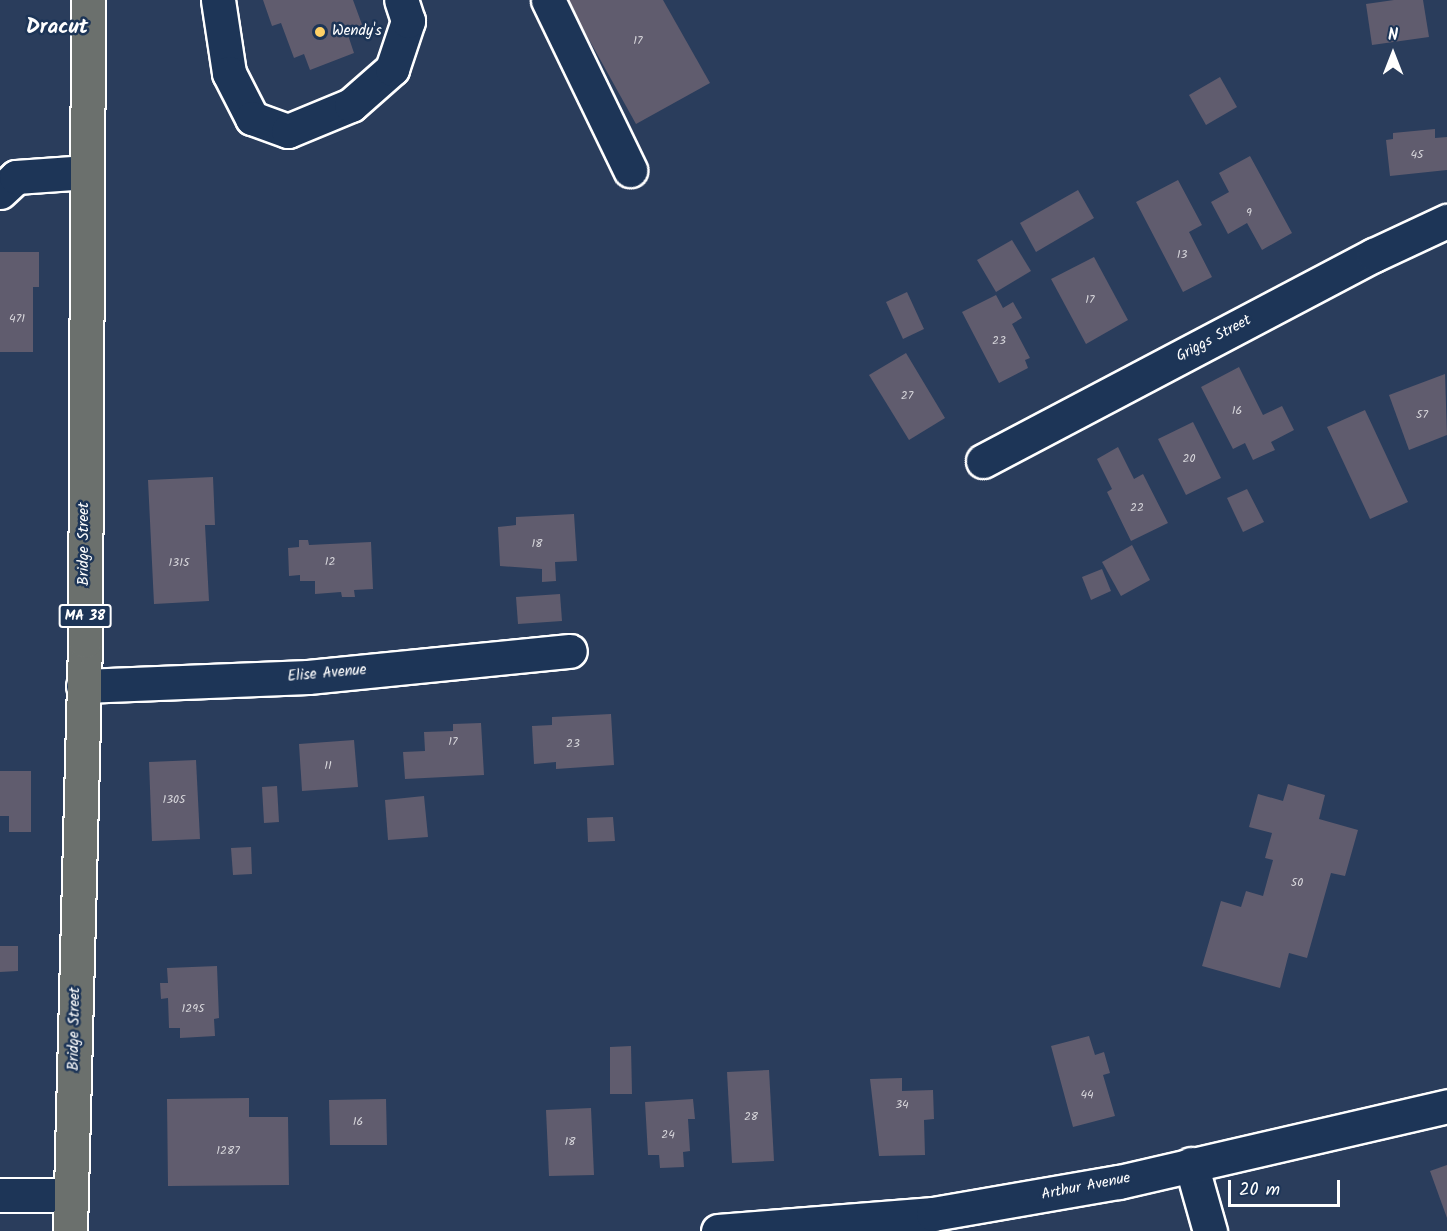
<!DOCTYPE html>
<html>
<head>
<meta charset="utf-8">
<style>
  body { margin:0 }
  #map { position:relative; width:1447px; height:1231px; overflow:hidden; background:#2a3d5c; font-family:Kalam,sans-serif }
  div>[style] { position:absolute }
  .building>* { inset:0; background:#605c6e }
  .roads { filter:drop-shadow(2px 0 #fff) drop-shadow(-2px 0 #fff) drop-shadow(0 2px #fff) drop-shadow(0 -2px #fff) }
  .minor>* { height:33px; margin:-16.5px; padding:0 16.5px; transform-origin:16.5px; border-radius:16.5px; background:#1d3557 }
  .major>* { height:33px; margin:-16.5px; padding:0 16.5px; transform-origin:16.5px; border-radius:16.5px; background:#6b706d }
  .dots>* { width:16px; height:16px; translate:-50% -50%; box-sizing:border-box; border:3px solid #1d3557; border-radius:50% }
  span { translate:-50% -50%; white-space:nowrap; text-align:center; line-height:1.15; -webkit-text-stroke:5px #1d3557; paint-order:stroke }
  .number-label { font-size:12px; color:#d7d6db }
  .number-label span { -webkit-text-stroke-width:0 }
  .shield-label span { padding:2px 4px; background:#1d3557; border:2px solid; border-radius:4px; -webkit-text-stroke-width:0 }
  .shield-label { font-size:14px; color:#fff; font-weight:700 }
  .poi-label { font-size:15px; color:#fff }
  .left { translate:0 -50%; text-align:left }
  .street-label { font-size:15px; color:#fff }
  .district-label { font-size:21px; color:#fff; font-weight:700 }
  .north { position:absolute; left:1363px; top:24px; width:60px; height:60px; -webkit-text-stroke:4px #1d3557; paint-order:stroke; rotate:0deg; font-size:16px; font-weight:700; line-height:24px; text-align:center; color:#fff }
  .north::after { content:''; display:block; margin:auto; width:21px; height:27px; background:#fff; clip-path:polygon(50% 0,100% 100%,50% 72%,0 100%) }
  .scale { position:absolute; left:1228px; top:1180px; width:112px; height:27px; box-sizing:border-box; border:3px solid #fff; border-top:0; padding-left:8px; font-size:18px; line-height:21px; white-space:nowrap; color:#fff; -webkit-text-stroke:4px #1d3557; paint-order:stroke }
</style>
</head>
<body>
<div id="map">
  <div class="building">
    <div style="clip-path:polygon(263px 0,353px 0,364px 30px,348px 35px,354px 53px,310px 70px,304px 54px,294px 58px,281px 23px,272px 26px)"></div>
    <div style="clip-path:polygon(567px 0,663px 0,710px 83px,636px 124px)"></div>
    <div style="clip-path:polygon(1394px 0,1423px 0,1429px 37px,1372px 45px,1366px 4px)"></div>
    <div style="clip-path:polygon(1220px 77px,1237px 107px,1206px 125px,1189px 95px)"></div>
    <div style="clip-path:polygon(1435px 129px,1435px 138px,1447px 137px,1447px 170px,1390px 176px,1386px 140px,1393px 139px,1393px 133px)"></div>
    <div style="clip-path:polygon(1250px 156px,1292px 233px,1262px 250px,1247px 223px,1228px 234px,1211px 202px,1229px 192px,1219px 173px)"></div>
    <div style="clip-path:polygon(1178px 180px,1202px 225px,1189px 232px,1212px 277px,1183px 292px,1136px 202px)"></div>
    <div style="clip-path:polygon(1078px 190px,1094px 218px,1036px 252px,1020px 223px)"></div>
    <div style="clip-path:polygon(1012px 240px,1031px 271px,996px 292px,977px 260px)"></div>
    <div style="clip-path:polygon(0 252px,39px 252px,39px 287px,33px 287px,33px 352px,0 352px)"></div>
    <div style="clip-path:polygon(1094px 257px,1128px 320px,1086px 344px,1051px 279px)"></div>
    <div style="clip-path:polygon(907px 292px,924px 329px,903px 339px,886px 302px)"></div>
    <div style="clip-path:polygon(996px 295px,1003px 308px,1013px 302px,1022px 318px,1012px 324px,1030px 358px,1025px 360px,1028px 368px,999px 383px,962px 312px)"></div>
    <div style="clip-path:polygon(906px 353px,945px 418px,909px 440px,869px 375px)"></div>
    <div style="clip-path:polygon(1239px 367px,1263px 415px,1282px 406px,1294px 430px,1271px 442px,1275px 450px,1253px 460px,1245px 443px,1233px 449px,1201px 387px)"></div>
    <div style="clip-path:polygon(1445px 374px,1447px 435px,1409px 450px,1389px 395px)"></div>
    <div style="clip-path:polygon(1365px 410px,1408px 502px,1370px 519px,1327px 427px)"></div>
    <div style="clip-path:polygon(1193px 422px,1221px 478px,1186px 495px,1158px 439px)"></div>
    <div style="clip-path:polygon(1118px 447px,1134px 479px,1143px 474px,1168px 523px,1131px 541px,1107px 492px,1112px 489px,1097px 459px)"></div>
    <div style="clip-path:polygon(213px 477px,215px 525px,205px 525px,209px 601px,154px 604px,148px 480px)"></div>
    <div style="clip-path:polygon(1247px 489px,1264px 522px,1243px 532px,1227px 498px)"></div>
    <div style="clip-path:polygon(574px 514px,577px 561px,555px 562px,556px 581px,542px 582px,542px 569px,500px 566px,498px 527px,516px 525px,516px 517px)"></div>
    <div style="clip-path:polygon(299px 540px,308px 540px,309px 545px,371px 542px,373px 589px,354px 590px,355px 597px,342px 597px,341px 592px,315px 594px,315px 581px,300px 581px,300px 575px,289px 576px,288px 548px,299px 547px)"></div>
    <div style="clip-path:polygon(1132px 545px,1150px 580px,1121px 596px,1102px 562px)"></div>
    <div style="clip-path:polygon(1102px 569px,1111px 591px,1091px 600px,1082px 577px)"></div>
    <div style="clip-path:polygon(560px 594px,562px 621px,518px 624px,516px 597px)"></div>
    <div style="clip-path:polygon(611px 714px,614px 765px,556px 769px,556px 762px,534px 764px,532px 726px,552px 725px,552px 717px)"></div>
    <div style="clip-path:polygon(481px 723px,484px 775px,405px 779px,403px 752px,425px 751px,424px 732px,453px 731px,453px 724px)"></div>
    <div style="clip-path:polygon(354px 740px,358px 787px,302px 791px,299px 744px)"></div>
    <div style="clip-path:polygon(196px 760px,200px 839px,152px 841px,149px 762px)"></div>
    <div style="clip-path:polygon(0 771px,31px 771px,31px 832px,9px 832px,9px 816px,0 816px)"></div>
    <div style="clip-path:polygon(1288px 784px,1325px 795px,1319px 819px,1358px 830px,1345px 876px,1331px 873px,1307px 958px,1289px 953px,1280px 988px,1202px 966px,1221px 901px,1241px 907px,1246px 891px,1263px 896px,1273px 860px,1265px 858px,1272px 833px,1249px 827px,1258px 794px,1283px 801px)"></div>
    <div style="clip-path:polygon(277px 786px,279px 822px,264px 823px,262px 787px)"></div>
    <div style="clip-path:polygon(424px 796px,428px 837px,388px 840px,385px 800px)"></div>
    <div style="clip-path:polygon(613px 817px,615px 841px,588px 842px,587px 818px)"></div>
    <div style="clip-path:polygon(251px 847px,252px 874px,233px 875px,231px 848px)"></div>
    <div style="clip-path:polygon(0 946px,18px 946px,18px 971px,0 972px)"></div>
    <div style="clip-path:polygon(217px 966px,219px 1018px,214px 1019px,215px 1036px,180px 1038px,180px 1028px,169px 1028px,168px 998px,161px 999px,160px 983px,168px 983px,167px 968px)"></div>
    <div style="clip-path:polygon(1089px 1036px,1095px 1055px,1104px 1052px,1110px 1073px,1103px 1075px,1115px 1116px,1073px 1127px,1051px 1046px)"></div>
    <div style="clip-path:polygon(631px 1046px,632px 1094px,610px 1094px,610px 1047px)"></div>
    <div style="clip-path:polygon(769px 1070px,774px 1161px,732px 1163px,727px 1072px)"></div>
    <div style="clip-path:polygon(902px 1078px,902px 1091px,933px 1090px,934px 1119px,924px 1120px,925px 1155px,879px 1156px,870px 1079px)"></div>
    <div style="clip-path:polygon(249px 1098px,249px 1117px,288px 1117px,289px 1185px,168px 1186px,167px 1099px)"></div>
    <div style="clip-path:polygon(386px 1099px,387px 1145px,330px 1145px,329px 1100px)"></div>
    <div style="clip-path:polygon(693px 1099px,695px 1119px,688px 1119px,690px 1151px,683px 1152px,684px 1167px,660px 1168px,659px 1155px,648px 1155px,645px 1102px)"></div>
    <div style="clip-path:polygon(591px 1108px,594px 1175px,549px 1176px,546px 1110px)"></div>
    <div style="clip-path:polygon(1447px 1165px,1447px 1218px,1430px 1171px)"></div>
  </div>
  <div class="roads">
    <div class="minor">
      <div style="left:218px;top:0;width:74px;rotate:81.4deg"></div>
      <div style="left:229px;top:73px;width:51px;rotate:62.9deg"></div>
      <div style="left:252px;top:118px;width:38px;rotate:20deg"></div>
      <div style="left:288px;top:131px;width:68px;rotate:-22.4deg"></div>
      <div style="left:351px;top:105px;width:55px;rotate:-41.3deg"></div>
      <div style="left:392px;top:69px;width:51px;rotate:-71.6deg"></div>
      <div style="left:408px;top:21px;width:22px;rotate:-108deg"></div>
      <div style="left:548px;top:0;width:189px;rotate:64.2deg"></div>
      <div style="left:0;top:192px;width:22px;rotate:-43deg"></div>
      <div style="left:16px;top:177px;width:71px;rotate:-4deg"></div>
      <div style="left:983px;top:461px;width:442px;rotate:-27.8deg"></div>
      <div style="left:1374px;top:255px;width:81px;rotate:-25deg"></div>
      <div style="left:83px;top:686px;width:225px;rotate:-2.3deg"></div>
      <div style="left:308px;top:677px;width:263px;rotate:-5.7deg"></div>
      <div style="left:1191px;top:1164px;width:70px;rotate:74.2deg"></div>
      <div style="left:0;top:1195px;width:71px"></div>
      <div style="left:718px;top:1231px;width:216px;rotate:-4.5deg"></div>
      <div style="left:933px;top:1214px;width:189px;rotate:-9.8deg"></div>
      <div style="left:1119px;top:1182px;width:337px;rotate:-13deg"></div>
    </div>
    <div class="major">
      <div style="left:70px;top:1231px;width:590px;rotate:-88.54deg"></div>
      <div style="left:85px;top:641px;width:641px;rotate:-89.73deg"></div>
    </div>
  </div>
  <div class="dots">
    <div style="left:320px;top:32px;background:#ffd166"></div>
  </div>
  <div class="number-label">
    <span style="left:638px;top:41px">17</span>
    <span style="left:1417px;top:155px">45</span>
    <span style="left:1249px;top:213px">9</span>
    <span style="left:1182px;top:255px">13</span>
    <span style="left:1090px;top:300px">17</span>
    <span style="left:17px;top:319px">471</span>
    <span style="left:999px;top:341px">23</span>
    <span style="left:907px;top:396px">27</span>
    <span style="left:1237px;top:411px">16</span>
    <span style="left:1422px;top:415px">57</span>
    <span style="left:1189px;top:459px">20</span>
    <span style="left:1137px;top:508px">22</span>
    <span style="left:537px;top:544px">18</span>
    <span style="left:330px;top:562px">12</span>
    <span style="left:179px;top:563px">1315</span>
    <span style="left:453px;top:742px">17</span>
    <span style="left:573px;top:744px">23</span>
    <span style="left:328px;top:766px">11</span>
    <span style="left:174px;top:800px">1305</span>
    <span style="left:1297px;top:883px">50</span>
    <span style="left:193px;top:1009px">1295</span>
    <span style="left:1087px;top:1095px">44</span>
    <span style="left:902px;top:1105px">34</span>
    <span style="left:751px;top:1117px">28</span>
    <span style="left:358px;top:1122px">16</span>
    <span style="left:668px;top:1135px">24</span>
    <span style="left:570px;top:1142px">18</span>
    <span style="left:228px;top:1151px">1287</span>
  </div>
  <div class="shield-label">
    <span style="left:85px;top:616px">MA 38</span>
  </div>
  <div class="poi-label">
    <span class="left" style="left:332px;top:32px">Wendy's</span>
  </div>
  <div class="street-label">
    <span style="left:1214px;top:339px;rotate:-28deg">Griggs Street</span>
    <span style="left:85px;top:544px;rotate:-90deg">Bridge Street</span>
    <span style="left:327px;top:674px;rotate:-5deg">Elise Avenue</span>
    <span style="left:75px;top:1029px;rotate:-89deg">Bridge Street</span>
    <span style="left:1086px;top:1187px;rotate:-11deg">Arthur Avenue</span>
  </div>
  <div class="district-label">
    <span style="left:57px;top:28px">Dracut</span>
  </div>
  <div class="north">N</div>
  <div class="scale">20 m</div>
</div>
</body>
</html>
